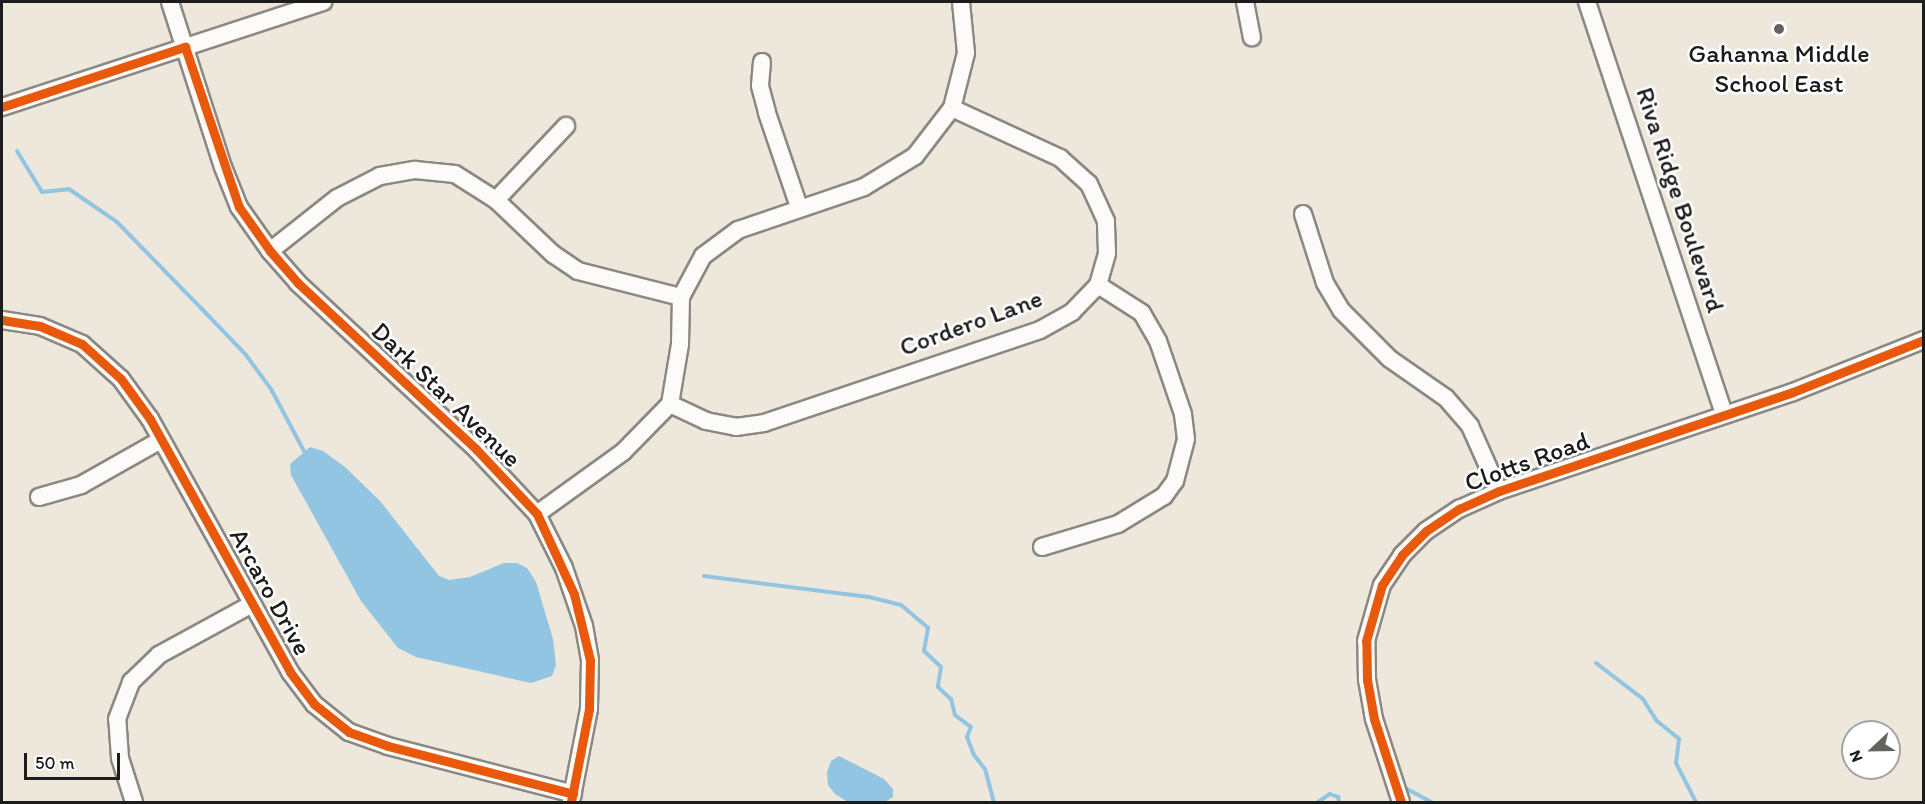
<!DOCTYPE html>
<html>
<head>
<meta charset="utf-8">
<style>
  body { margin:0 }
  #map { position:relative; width:1925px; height:804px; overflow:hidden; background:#ede7dc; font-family:Itim,sans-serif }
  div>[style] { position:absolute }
  .water>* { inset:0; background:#91c5e1 }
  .stream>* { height:4px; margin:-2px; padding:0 2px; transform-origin:2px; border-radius:2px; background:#91c5e1 }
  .roads { filter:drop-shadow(2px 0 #8b8882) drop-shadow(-2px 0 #8b8882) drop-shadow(0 2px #8b8882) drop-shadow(0 -2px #8b8882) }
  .minor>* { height:16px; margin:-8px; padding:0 8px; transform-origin:8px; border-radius:8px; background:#fcfbfa }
  .cycleway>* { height:9px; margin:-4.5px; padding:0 4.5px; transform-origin:4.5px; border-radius:4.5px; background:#e8590c }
  .dots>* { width:16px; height:16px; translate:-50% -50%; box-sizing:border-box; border:3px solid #fff; border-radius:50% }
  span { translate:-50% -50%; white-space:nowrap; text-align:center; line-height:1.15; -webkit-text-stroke:5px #fff; paint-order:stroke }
  .poi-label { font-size:26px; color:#1c1c1c }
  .street-label { font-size:26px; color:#1c1c1c }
  .frame { position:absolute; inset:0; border:3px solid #1c1c1c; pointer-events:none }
  .north { position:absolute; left:1841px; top:720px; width:60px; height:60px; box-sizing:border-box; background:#fff; border:2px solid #a4a4a4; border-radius:50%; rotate:248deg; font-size:16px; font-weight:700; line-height:24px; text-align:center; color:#1c1c1c }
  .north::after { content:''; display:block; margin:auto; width:21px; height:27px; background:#65635f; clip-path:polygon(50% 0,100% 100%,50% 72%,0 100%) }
  .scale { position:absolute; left:24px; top:753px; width:96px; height:27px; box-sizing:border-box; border:3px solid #1c1c1c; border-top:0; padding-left:8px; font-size:18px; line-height:21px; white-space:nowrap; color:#1c1c1c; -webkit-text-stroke:4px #fff; paint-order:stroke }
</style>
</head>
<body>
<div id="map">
  <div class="water">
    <div style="clip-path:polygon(310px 447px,323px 451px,345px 467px,380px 501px,439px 576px,449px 580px,470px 577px,504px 563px,517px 563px,527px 568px,536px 582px,553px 639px,556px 665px,552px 676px,531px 683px,416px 657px,398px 648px,361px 601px,291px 475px,290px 464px)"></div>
    <div style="clip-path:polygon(839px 756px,884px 779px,893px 789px,893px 797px,885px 802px,848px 802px,835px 794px,828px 785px,827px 772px,831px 761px)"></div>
  </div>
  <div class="stream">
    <div style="left:17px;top:151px;width:48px;rotate:58.6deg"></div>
    <div style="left:42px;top:192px;width:27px;rotate:-6deg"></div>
    <div style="left:69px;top:189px;width:58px;rotate:34.5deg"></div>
    <div style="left:117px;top:222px;width:120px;rotate:45.7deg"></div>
    <div style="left:201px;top:308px;width:65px;rotate:46.2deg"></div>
    <div style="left:246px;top:355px;width:42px;rotate:53.7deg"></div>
    <div style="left:271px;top:389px;width:70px;rotate:62deg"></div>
    <div style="left:704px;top:576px;width:166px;rotate:7.3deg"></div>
    <div style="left:869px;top:597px;width:33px;rotate:14deg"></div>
    <div style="left:901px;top:605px;width:35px;rotate:40deg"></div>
    <div style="left:928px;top:628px;width:23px;rotate:100deg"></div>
    <div style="left:924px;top:651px;width:23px;rotate:43deg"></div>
    <div style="left:941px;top:667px;width:20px;rotate:99deg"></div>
    <div style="left:938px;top:687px;width:18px;rotate:43deg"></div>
    <div style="left:951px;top:699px;width:16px;rotate:76deg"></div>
    <div style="left:955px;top:715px;width:20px;rotate:37deg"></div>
    <div style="left:971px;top:727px;width:11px;rotate:112deg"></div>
    <div style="left:967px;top:737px;width:19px;rotate:69deg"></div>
    <div style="left:974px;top:755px;width:18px;rotate:52deg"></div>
    <div style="left:985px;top:769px;width:34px;rotate:75deg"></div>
    <div style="left:1596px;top:663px;width:59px;rotate:37.5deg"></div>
    <div style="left:1643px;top:699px;width:26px;rotate:58deg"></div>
    <div style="left:1657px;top:721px;width:28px;rotate:39deg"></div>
    <div style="left:1679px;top:739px;width:24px;rotate:97deg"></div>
    <div style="left:1676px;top:763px;width:44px;rotate:62.9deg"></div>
    <div style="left:1407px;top:789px;width:27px;rotate:28deg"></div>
    <div style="left:1318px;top:802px;width:14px;rotate:-34deg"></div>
    <div style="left:1330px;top:794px;width:9px;rotate:21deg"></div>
    <div style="left:1338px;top:797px;width:5px;rotate:79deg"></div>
  </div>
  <div class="roads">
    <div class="minor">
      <div style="left:170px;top:2px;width:173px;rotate:72.2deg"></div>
      <div style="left:223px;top:167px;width:43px;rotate:68.2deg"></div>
      <div style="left:239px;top:207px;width:54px;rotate:54.8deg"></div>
      <div style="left:270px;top:251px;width:43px;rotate:48.8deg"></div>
      <div style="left:298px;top:283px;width:243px;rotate:43deg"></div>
      <div style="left:476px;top:449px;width:89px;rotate:46.8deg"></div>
      <div style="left:537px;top:514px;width:60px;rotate:63.4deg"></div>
      <div style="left:564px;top:568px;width:61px;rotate:71deg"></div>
      <div style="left:584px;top:626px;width:35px;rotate:80deg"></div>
      <div style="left:590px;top:660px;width:49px;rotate:91.2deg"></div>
      <div style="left:589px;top:709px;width:95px;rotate:101deg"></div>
      <div style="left:1245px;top:2px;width:36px;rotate:79deg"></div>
      <div style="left:1587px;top:2px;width:435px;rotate:71.6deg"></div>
      <div style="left:762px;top:62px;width:24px;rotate:95deg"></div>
      <div style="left:760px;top:86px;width:28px;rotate:75deg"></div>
      <div style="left:767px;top:113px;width:99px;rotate:71.2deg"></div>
      <div style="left:2px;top:107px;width:338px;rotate:-18.1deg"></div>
      <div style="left:496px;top:200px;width:102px;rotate:-46.6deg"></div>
      <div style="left:1303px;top:214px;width:72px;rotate:72.3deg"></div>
      <div style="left:1325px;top:283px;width:31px;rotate:59deg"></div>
      <div style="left:1341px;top:310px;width:69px;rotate:45deg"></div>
      <div style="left:1390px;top:359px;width:68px;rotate:34.9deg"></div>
      <div style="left:1446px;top:398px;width:37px;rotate:49deg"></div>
      <div style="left:1470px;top:426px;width:71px;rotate:66deg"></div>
      <div style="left:270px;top:251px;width:85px;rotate:-38.3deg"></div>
      <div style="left:337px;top:198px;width:48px;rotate:-27.1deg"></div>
      <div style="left:380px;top:176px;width:36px;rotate:-10deg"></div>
      <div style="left:415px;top:170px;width:40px;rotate:5.7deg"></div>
      <div style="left:455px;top:174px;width:49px;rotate:32.4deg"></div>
      <div style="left:496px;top:200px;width:79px;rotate:43.5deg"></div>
      <div style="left:553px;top:254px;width:30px;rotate:34deg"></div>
      <div style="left:578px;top:271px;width:106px;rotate:14.2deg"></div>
      <div style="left:2px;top:320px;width:38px;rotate:9deg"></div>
      <div style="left:40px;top:326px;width:46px;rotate:23.2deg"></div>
      <div style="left:82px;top:344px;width:52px;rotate:41.9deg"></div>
      <div style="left:121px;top:379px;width:49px;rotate:54.1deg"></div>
      <div style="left:150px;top:419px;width:289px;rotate:61deg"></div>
      <div style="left:290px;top:672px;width:40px;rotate:53deg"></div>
      <div style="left:314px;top:704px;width:45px;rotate:38.7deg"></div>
      <div style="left:349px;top:732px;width:41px;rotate:19.7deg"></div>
      <div style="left:388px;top:746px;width:191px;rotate:14.5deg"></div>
      <div style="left:670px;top:404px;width:40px;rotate:25deg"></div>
      <div style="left:706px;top:421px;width:31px;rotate:11deg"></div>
      <div style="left:736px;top:427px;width:28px;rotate:-8deg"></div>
      <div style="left:764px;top:423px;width:291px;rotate:-18.6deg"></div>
      <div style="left:1040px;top:330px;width:37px;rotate:-29deg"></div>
      <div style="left:1072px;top:312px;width:37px;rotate:-46deg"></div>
      <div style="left:1098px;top:285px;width:33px;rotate:-74deg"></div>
      <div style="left:1107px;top:253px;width:32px;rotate:-92deg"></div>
      <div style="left:1106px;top:221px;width:41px;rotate:-114.7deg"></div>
      <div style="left:1089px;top:184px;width:39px;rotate:-138deg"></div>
      <div style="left:1060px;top:158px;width:119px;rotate:-155.2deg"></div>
      <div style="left:39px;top:497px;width:44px;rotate:-15.9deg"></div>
      <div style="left:81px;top:485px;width:92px;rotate:-29.4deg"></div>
      <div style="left:537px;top:514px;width:106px;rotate:-35.8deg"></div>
      <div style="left:623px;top:452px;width:67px;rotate:-45.6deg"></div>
      <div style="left:670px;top:404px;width:61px;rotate:-80.5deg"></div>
      <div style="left:680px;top:344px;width:47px;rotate:-88.8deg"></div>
      <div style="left:681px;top:297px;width:47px;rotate:-61.8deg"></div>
      <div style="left:703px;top:256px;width:44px;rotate:-36.6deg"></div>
      <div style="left:738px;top:230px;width:133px;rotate:-18.8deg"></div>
      <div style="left:864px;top:187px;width:60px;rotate:-31.3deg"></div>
      <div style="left:915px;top:156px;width:61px;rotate:-52.4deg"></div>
      <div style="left:952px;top:108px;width:57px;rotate:-75.7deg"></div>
      <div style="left:966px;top:53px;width:51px;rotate:-95.6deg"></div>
      <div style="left:1042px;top:547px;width:79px;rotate:-16.8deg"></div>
      <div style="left:1118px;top:524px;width:54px;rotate:-31.3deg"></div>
      <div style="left:1164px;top:496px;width:19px;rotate:-54deg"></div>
      <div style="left:1175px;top:481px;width:43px;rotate:-75.3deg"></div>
      <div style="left:1186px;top:439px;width:25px;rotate:-97deg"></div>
      <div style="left:1183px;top:414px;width:77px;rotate:-108.9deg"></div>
      <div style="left:1158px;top:341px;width:32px;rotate:-120deg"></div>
      <div style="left:1142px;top:313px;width:52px;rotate:-147.5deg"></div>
      <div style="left:134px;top:802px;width:46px;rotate:-107.7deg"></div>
      <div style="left:120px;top:758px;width:39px;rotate:-94deg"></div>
      <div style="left:117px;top:719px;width:40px;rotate:-69deg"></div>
      <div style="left:131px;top:682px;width:39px;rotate:-44deg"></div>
      <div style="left:159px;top:655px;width:106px;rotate:-28.7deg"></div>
      <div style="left:1401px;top:802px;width:87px;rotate:-108deg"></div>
      <div style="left:1374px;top:719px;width:40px;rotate:-100deg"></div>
      <div style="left:1367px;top:680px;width:39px;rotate:-91deg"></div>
      <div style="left:1366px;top:641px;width:58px;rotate:-74.1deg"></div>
      <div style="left:1382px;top:585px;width:36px;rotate:-56deg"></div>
      <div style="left:1402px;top:555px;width:34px;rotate:-45deg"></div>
      <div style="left:1426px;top:531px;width:40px;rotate:-34deg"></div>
      <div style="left:1459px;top:509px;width:44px;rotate:-24.2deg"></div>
      <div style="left:1499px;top:491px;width:310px;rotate:-18.6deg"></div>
      <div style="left:1793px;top:392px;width:141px;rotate:-21.7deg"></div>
    </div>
  </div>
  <div class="cycleway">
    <div style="left:2px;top:107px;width:193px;rotate:-18.2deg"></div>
    <div style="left:185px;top:47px;width:169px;rotate:71.4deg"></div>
    <div style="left:239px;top:207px;width:54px;rotate:54.8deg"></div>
    <div style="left:270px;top:251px;width:43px;rotate:48.8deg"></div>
    <div style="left:298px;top:283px;width:243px;rotate:43deg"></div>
    <div style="left:476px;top:449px;width:89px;rotate:46.8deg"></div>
    <div style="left:537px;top:514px;width:88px;rotate:65.2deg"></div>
    <div style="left:574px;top:594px;width:68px;rotate:76.4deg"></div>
    <div style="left:590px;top:660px;width:49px;rotate:91.2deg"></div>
    <div style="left:589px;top:709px;width:95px;rotate:101deg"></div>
    <div style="left:2px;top:320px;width:38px;rotate:9deg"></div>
    <div style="left:40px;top:326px;width:46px;rotate:23.2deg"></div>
    <div style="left:82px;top:344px;width:52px;rotate:41.9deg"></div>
    <div style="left:121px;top:379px;width:49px;rotate:54.1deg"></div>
    <div style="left:150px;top:419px;width:289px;rotate:61deg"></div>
    <div style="left:290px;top:672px;width:40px;rotate:53deg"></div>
    <div style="left:314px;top:704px;width:45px;rotate:38.7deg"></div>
    <div style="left:349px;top:732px;width:41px;rotate:19.7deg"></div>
    <div style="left:388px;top:746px;width:191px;rotate:14.5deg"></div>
    <div style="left:1401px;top:802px;width:87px;rotate:-108deg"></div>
    <div style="left:1374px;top:719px;width:40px;rotate:-100deg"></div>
    <div style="left:1367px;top:680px;width:39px;rotate:-91deg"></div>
    <div style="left:1366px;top:641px;width:58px;rotate:-74.1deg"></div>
    <div style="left:1382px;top:585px;width:36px;rotate:-56deg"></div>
    <div style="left:1402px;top:555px;width:34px;rotate:-45deg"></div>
    <div style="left:1426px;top:531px;width:40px;rotate:-34deg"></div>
    <div style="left:1459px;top:509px;width:44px;rotate:-24.2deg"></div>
    <div style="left:1499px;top:491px;width:310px;rotate:-18.6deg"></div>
    <div style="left:1793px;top:392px;width:141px;rotate:-21.7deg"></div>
  </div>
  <div class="dots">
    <div style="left:1779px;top:29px;background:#65635f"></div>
  </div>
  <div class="poi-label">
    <span style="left:1779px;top:69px">Gahanna Middle<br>School East</span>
  </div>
  <div class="street-label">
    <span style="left:1680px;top:200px;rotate:72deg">Riva Ridge Boulevard</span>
    <span style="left:971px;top:323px;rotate:-20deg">Cordero Lane</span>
    <span style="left:446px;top:395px;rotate:44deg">Dark Star Avenue</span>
    <span style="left:1527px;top:462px;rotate:-20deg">Clotts Road</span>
    <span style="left:270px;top:592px;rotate:61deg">Arcaro Drive</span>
  </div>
  <div class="frame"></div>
  <div class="north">N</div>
  <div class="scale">50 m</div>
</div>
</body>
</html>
